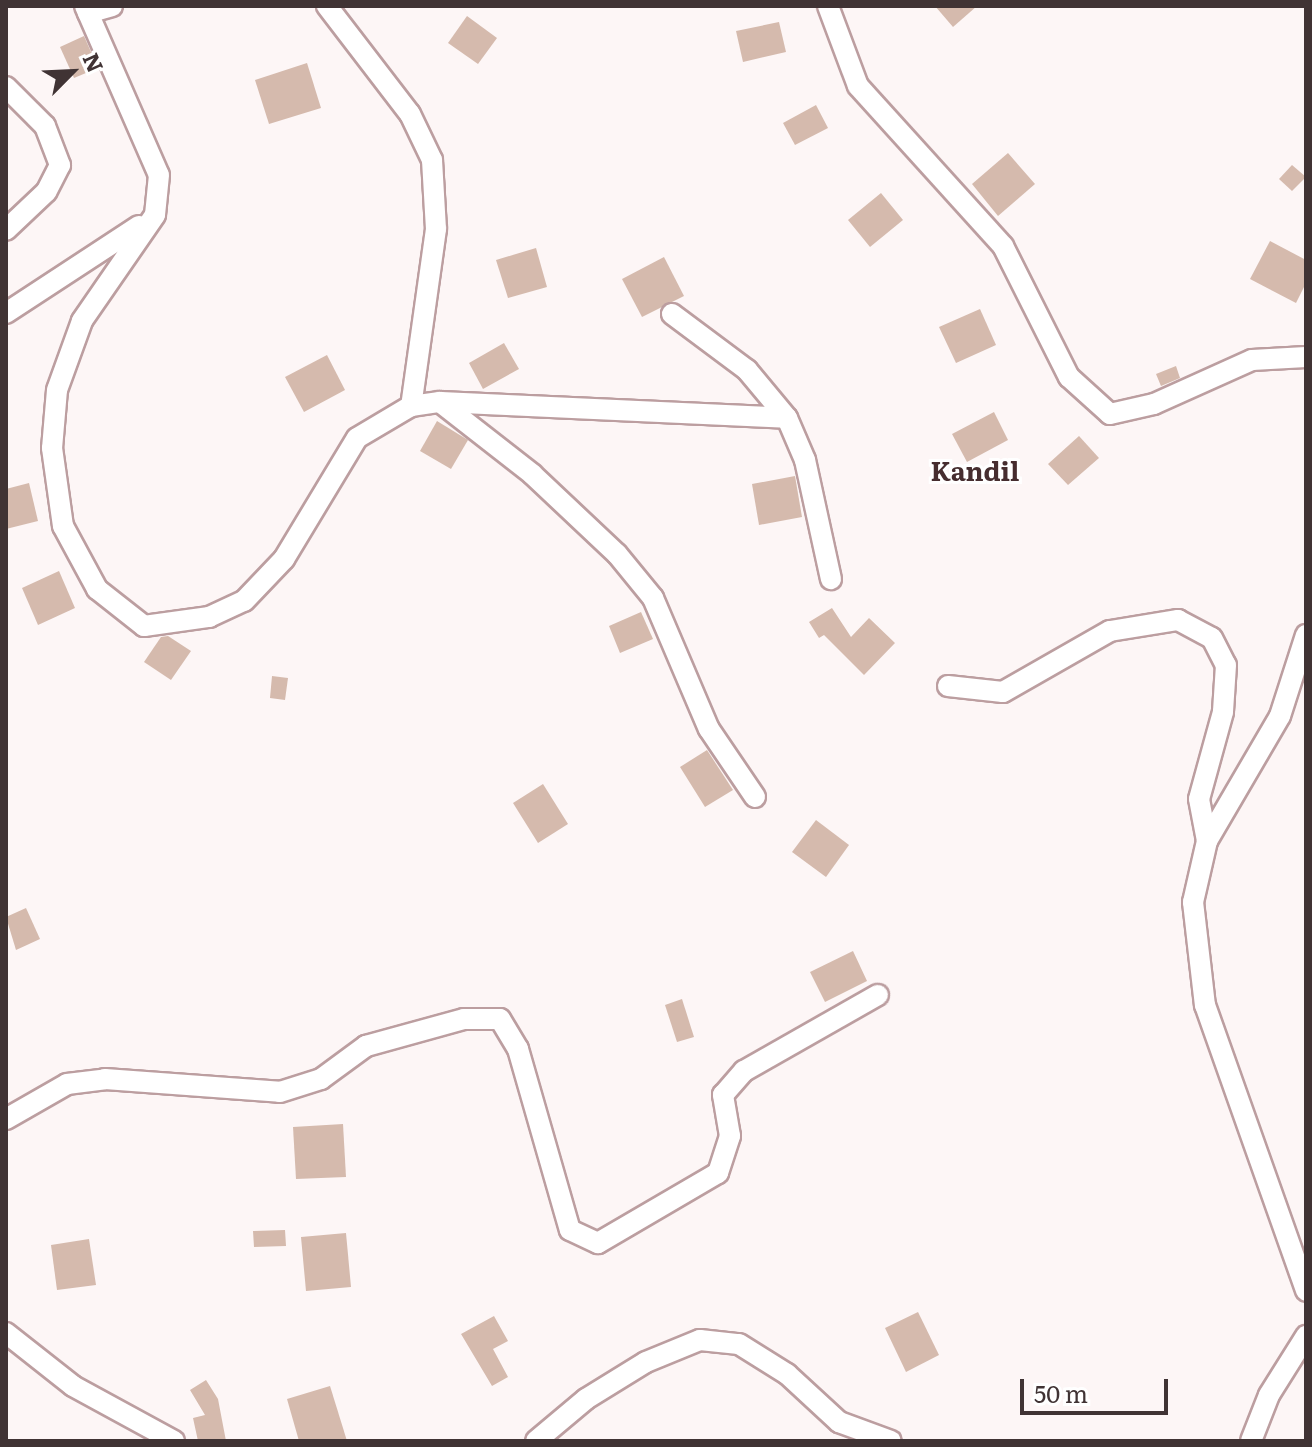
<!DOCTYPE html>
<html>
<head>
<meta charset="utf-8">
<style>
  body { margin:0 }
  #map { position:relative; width:1312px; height:1447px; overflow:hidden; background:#fdf6f6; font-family:Literata,serif }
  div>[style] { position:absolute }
  .building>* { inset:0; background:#d5baad }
  .roads { filter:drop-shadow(2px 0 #bc9ea0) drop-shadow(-2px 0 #bc9ea0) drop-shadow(0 2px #bc9ea0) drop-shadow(0 -2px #bc9ea0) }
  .minor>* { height:20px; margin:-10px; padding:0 10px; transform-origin:10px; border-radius:10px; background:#fff }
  span { translate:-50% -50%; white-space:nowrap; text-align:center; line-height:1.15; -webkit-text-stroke:6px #fff; paint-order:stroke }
  .neighbourhood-label { font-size:26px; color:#462d2f; font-weight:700 }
  .frame { position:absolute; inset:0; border:8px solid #403334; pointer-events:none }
  .north { position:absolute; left:32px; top:32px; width:80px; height:80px; -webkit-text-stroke:6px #fff; paint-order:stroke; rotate:66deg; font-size:22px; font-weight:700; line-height:32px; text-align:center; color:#403334 }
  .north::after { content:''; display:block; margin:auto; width:28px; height:36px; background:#403334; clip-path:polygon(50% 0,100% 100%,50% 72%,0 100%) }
  .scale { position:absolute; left:1020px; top:1379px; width:148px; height:36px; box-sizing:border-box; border:4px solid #403334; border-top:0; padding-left:10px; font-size:24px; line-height:28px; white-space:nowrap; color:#403334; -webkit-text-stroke:6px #fff; paint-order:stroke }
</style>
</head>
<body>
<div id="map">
  <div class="building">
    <div style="clip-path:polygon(935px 6px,977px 6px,953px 27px)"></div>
    <div style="clip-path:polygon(467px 16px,497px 38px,478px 64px,448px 43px)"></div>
    <div style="clip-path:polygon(779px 22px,786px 52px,743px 62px,736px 31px)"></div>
    <div style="clip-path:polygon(84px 36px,98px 68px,74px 78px,60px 47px)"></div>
    <div style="clip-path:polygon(307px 63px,321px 108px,269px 124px,255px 80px)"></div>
    <div style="clip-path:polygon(816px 105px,828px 128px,795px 145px,783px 123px)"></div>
    <div style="clip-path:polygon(1008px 153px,1035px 184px,998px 216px,972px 184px)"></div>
    <div style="clip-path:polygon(1292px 165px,1306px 177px,1292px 191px,1279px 179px)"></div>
    <div style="clip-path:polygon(881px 193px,903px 220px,870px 247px,848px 220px)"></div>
    <div style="clip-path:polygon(1270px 241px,1306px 260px,1306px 283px,1296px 303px,1250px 279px)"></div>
    <div style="clip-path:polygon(536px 248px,547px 287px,508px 298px,496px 260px)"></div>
    <div style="clip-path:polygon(664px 257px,684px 296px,642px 317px,622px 279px)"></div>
    <div style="clip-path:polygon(980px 309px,996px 345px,956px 363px,939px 327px)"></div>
    <div style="clip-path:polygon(504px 343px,519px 369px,483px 389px,469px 363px)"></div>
    <div style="clip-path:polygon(327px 355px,345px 390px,304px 412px,285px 377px)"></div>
    <div style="clip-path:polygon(1176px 366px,1180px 378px,1161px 386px,1156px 374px)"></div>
    <div style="clip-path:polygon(994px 412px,1008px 440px,967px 462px,952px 434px)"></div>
    <div style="clip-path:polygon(437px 421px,468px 440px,451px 469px,420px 451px)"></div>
    <div style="clip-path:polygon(1079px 436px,1099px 458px,1068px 485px,1048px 464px)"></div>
    <div style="clip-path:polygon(795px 476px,802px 517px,759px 525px,752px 484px)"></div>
    <div style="clip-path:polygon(29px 483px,38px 521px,6px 529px,6px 489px)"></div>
    <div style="clip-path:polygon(59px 571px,75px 608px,38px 625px,22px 588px)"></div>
    <div style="clip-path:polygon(832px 608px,851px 637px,869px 618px,895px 643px,864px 675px,824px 635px,819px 638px,809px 622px)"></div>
    <div style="clip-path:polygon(641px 612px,653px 639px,620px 653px,609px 626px)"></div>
    <div style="clip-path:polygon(168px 636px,191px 651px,171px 680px,144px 662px,161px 637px)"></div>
    <div style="clip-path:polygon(272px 676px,288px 678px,285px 700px,270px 698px)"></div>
    <div style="clip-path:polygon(707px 750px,733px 790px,705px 807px,680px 767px)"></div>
    <div style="clip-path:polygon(543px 784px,568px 824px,538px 843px,513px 803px)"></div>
    <div style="clip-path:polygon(816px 820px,849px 845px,826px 877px,792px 852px)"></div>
    <div style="clip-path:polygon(26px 908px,40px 939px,16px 950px,6px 917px)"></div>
    <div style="clip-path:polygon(853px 951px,867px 981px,825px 1002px,810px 972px)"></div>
    <div style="clip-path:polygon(682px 999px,694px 1037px,677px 1042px,665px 1005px)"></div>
    <div style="clip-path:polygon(343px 1124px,346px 1177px,296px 1179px,293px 1127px)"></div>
    <div style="clip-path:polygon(285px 1230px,286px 1246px,254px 1247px,253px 1231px)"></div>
    <div style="clip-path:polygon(346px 1233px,351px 1287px,306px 1291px,301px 1237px)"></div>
    <div style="clip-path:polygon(89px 1239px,96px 1285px,57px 1290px,51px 1245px)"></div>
    <div style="clip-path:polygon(918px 1312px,939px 1355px,906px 1372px,885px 1328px)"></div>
    <div style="clip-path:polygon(494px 1316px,508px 1341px,493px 1349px,508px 1377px,492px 1386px,461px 1334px)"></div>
    <div style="clip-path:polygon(206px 1380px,218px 1399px,226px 1441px,198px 1441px,193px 1418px,205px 1415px,190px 1390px)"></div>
    <div style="clip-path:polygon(330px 1386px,347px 1441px,299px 1441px,287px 1399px)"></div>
  </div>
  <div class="roads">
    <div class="minor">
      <div style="left:85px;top:6px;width:184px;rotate:66.4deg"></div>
      <div style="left:159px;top:175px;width:40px;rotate:95.7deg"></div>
      <div style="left:155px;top:215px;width:129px;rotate:124.6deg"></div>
      <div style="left:82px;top:321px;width:73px;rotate:109.9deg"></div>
      <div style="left:57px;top:390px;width:58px;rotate:94.9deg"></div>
      <div style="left:52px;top:448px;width:79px;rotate:82deg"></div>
      <div style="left:63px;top:526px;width:72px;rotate:61.6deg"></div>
      <div style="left:97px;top:589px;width:60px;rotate:38.2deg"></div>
      <div style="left:144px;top:626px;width:66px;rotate:-7.9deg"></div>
      <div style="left:209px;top:617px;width:38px;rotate:-25deg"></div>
      <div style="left:244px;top:601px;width:58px;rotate:-46.4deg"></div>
      <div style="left:284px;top:559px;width:141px;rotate:-58.9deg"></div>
      <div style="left:357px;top:438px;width:63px;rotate:-30.7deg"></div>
      <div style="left:411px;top:406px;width:29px;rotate:-8deg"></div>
      <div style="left:440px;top:402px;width:347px;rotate:2.6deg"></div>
      <div style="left:787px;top:418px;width:46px;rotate:66.8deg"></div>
      <div style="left:805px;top:460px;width:122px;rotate:77.7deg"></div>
      <div style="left:327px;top:6px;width:136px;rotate:52.5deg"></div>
      <div style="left:410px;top:114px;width:51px;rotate:64.4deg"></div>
      <div style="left:432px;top:160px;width:69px;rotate:86.7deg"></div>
      <div style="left:436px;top:229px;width:179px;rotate:98deg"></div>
      <div style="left:828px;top:6px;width:85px;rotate:69.4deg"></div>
      <div style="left:858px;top:86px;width:216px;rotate:47.8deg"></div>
      <div style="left:1003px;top:246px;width:147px;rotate:63.3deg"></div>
      <div style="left:1069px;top:377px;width:55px;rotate:42.1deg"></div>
      <div style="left:1110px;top:414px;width:45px;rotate:-12.8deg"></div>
      <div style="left:1154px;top:404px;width:107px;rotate:-24.2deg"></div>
      <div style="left:1252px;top:360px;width:54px;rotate:-3.2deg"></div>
      <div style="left:88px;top:13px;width:25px;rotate:-16deg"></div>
      <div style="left:6px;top:87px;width:55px;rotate:45deg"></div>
      <div style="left:45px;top:126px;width:42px;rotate:69deg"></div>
      <div style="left:60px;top:165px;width:30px;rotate:117deg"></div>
      <div style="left:46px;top:192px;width:55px;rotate:136.5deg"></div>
      <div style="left:6px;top:313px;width:159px;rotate:-33.2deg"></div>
      <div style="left:672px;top:314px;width:94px;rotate:36.7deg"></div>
      <div style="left:747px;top:370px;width:62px;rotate:50.2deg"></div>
      <div style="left:440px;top:402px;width:117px;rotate:38deg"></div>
      <div style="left:532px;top:474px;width:117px;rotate:43.3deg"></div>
      <div style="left:617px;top:554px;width:57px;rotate:50.7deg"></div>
      <div style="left:653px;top:598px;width:142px;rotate:66.9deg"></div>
      <div style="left:709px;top:729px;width:82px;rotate:55.9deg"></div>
      <div style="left:1306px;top:635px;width:85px;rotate:107.8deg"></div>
      <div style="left:1280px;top:716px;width:145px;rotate:120.3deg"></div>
      <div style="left:1207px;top:841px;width:63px;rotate:102.9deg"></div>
      <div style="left:1193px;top:902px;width:104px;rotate:83.4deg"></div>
      <div style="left:1205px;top:1005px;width:303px;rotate:70.5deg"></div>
      <div style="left:948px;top:686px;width:55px;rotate:6.2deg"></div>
      <div style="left:1003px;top:692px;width:123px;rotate:-29.7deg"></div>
      <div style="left:1110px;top:631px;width:69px;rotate:-9.2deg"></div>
      <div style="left:1178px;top:620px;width:38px;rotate:28deg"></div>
      <div style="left:1212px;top:638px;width:30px;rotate:63deg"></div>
      <div style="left:1226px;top:665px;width:47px;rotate:93.7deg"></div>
      <div style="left:1223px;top:712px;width:90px;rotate:105.4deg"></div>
      <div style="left:1199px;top:799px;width:43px;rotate:79.2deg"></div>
      <div style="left:6px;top:1119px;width:70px;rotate:-29.8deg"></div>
      <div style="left:67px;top:1084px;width:38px;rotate:-7deg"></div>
      <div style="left:105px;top:1079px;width:175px;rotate:4.2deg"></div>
      <div style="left:280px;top:1092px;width:43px;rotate:-17.6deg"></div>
      <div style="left:321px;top:1079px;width:56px;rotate:-36.3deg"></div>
      <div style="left:366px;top:1046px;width:102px;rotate:-15.4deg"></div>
      <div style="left:464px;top:1019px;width:36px"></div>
      <div style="left:500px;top:1019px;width:35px;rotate:59deg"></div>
      <div style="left:518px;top:1049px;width:188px;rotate:74deg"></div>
      <div style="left:570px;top:1230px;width:31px;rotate:25deg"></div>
      <div style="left:598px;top:1243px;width:139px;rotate:-30.3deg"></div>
      <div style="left:718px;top:1173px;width:39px;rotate:-72deg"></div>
      <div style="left:730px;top:1136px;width:42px;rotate:-99.7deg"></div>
      <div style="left:723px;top:1095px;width:32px;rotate:-49deg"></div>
      <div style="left:744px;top:1071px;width:154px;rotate:-29.6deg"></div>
      <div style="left:6px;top:1333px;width:85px;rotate:38.3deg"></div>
      <div style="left:73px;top:1386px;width:115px;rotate:28.6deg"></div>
      <div style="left:536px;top:1441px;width:65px;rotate:-40deg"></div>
      <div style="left:586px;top:1399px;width:70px;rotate:-31.7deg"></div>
      <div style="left:646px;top:1362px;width:58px;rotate:-22.2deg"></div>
      <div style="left:700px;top:1340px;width:39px;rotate:6deg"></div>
      <div style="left:739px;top:1344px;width:57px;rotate:32deg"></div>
      <div style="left:787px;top:1374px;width:71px;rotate:42.7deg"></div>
      <div style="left:839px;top:1422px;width:55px;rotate:20.1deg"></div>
      <div style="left:1251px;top:1441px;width:49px;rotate:-68.6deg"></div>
      <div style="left:1269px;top:1395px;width:70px;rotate:-57.9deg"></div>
    </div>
  </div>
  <div class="neighbourhood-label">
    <span style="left:975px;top:470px">Kandil</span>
  </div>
  <div class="frame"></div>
  <div class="north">N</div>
  <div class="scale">50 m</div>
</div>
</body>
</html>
